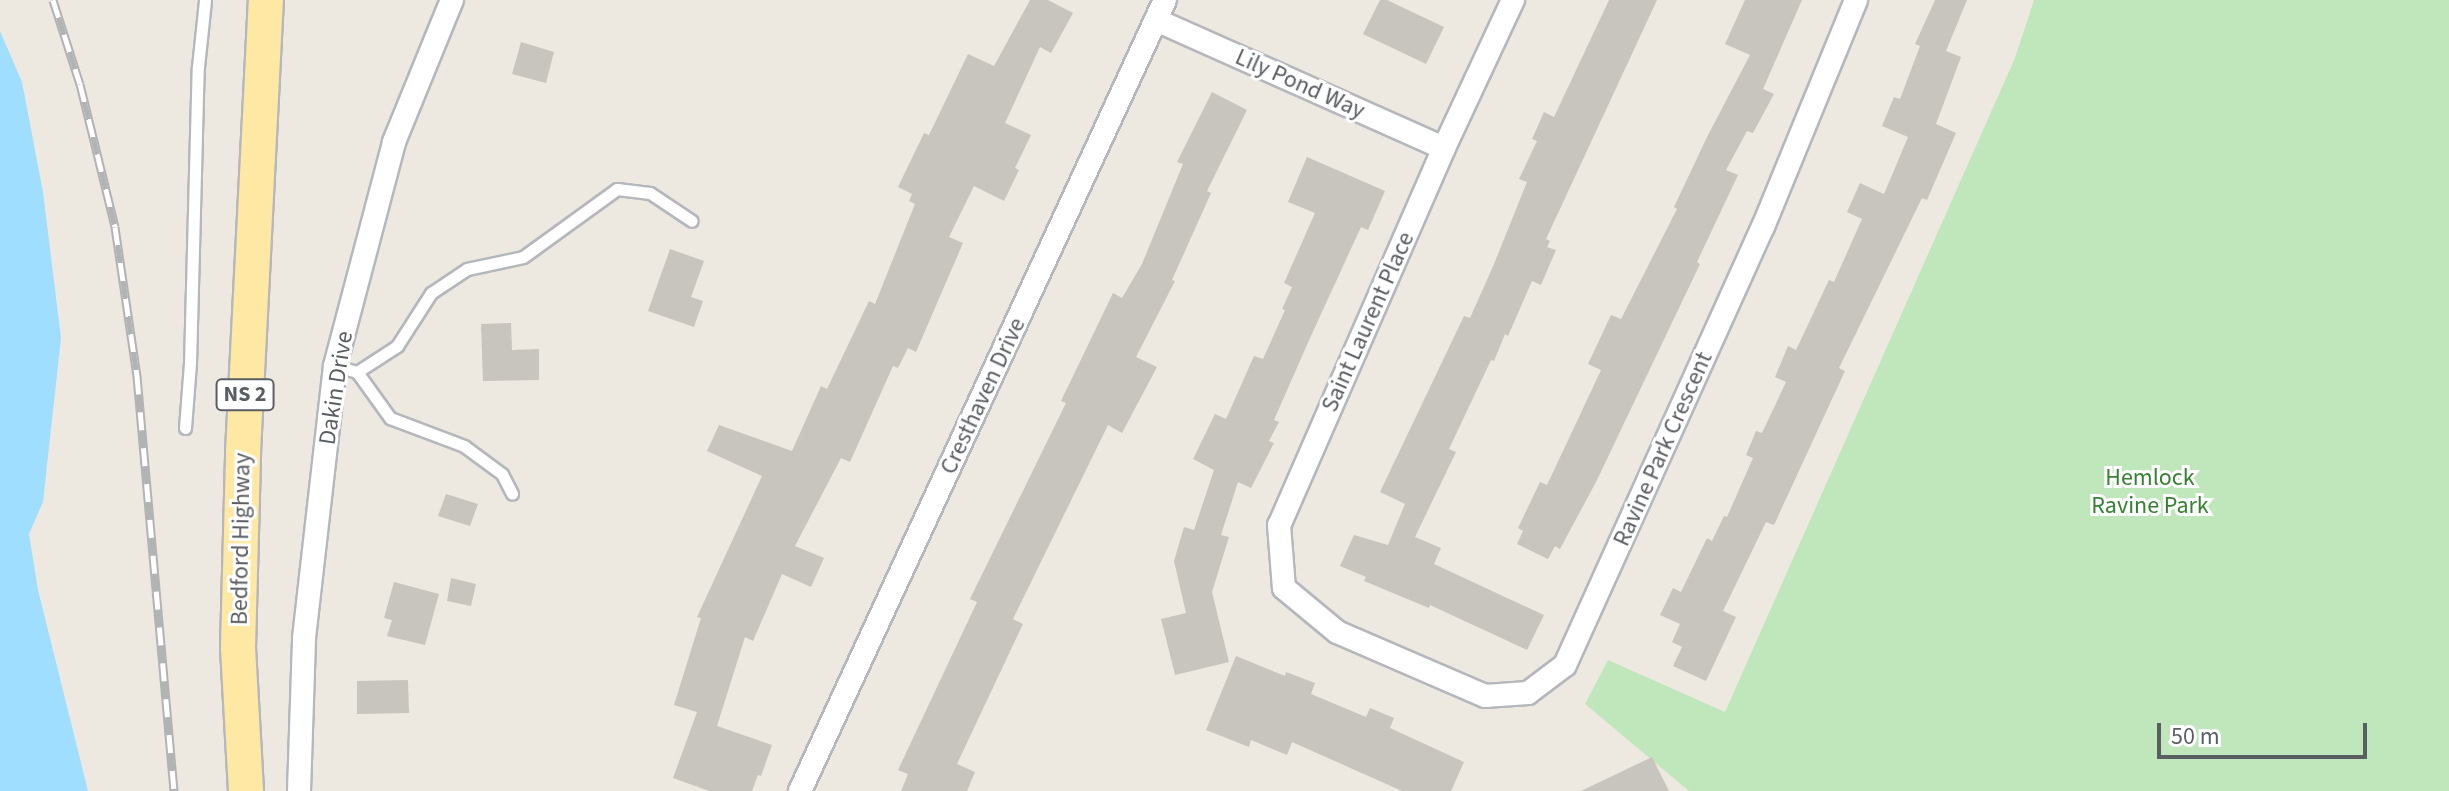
<!DOCTYPE html>
<html>
<head>
<meta charset="utf-8">
<style>
  body { margin:0 }
  #map { position:relative; width:2449px; height:791px; overflow:hidden; background:#ede9e1; font-family:"Source Sans 3",sans-serif }
  div>[style] { position:absolute }
  .green>* { inset:0; background:#c0e6bc }
  .water>* { inset:0; background:#9fdeff }
  .building>* { inset:0; background:#c8c4be }
  .roads { filter:drop-shadow(2px 0 #b4b8bc) drop-shadow(-2px 0 #b4b8bc) drop-shadow(0 2px #b4b8bc) drop-shadow(0 -2px #b4b8bc) }
  .lane>* { height:11px; margin:-5.5px; padding:0 5.5px; transform-origin:5.5px; border-radius:5.5px; background:#fff }
  .street>* { height:22px; margin:-11px; padding:0 11px; transform-origin:11px; border-radius:11px; background:#fff }
  .primary>* { height:34px; margin:-17px; padding:0 17px; transform-origin:17px; border-radius:17px; background:#ffe8a4 }
  .rail>* { height:9px; margin-top:-4.5px; transform-origin:0; background:repeating-linear-gradient(90deg,#fff 0 18px,#b2b3b3 0 36px); box-sizing:border-box; border-block:2px solid #b2b3b3 }
  span { translate:-50% -50%; white-space:nowrap; text-align:center; line-height:1.15; -webkit-text-stroke:6px #fff; paint-order:stroke }
  .shield-label span { padding:2px 6px; background:#fff; border:2px solid; border-radius:6px; -webkit-text-stroke-width:0 }
  .shield-label { font-size:22px; color:#5a5e62; font-weight:700 }
  .street-label { font-size:24px; color:#5a5e62 }
  .park-label { font-size:24px; color:#358231 }
  .scale { position:absolute; left:2157px; top:723px; width:210px; height:36px; box-sizing:border-box; border:4px solid #5a5e62; border-top:0; padding-left:10px; font-size:24px; line-height:28px; white-space:nowrap; color:#5a5e62; -webkit-text-stroke:6px #fff; paint-order:stroke }
</style>
</head>
<body>
<div id="map">
  <div class="green">
    <div style="clip-path:polygon(2034px 0,2449px 0,2449px 791px,1689px 791px,1585px 704px,1608px 660px,1725px 712px,2015px 58px)"></div>
  </div>
  <div class="water">
    <div style="clip-path:polygon(0 31px,22px 82px,43px 192px,61px 338px,43px 502px,29px 534px,38px 590px,88px 791px,0 791px)"></div>
  </div>
  <div class="building">
    <div style="clip-path:polygon(1030px 0,1048px 0,1073px 13px,1051px 53px,1040px 47px,1005px 123px,1031px 135px,1015px 168px,1019px 170px,1004px 201px,974px 186px,949px 237px,963px 243px,916px 352px,908px 348px,898px 368px,893px 366px,850px 462px,841px 458px,795px 546px,824px 558px,811px 587px,782px 574px,753px 641px,745px 637px,717px 726px,772px 745px,761px 776px,758px 775px,752px 791px,709px 791px,673px 778px,697px 712px,674px 705px,701px 618px,697px 617px,762px 476px,707px 451px,719px 425px,792px 451px,821px 386px,827px 389px,869px 301px,875px 304px,915px 204px,909px 201px,912px 194px,898px 187px,924px 133px,929px 135px,968px 54px,994px 66px)"></div>
    <div style="clip-path:polygon(1380px 0,1387px 0,1444px 27px,1426px 64px,1363px 34px)"></div>
    <div style="clip-path:polygon(1609px 0,1657px 0,1546px 239px,1550px 241px,1547px 247px,1556px 250px,1541px 285px,1532px 281px,1508px 336px,1505px 334px,1494px 361px,1491px 360px,1449px 449px,1456px 452px,1415px 537px,1441px 548px,1434px 564px,1544px 615px,1527px 650px,1430px 605px,1429px 608px,1364px 581px,1366px 577px,1340px 566px,1354px 535px,1388px 545px,1405px 504px,1380px 492px,1464px 316px,1470px 318px,1494px 264px,1527px 182px,1519px 179px,1537px 141px,1532px 139px,1544px 112px,1554px 117px)"></div>
    <div style="clip-path:polygon(1745px 0,1802px 0,1763px 89px,1774px 94px,1753px 133px,1747px 131px,1726px 170px,1738px 175px,1697px 262px,1700px 264px,1597px 480px,1560px 549px,1555px 546px,1548px 559px,1517px 544px,1523px 531px,1518px 528px,1540px 482px,1547px 485px,1601px 370px,1588px 364px,1611px 315px,1621px 319px,1677px 209px,1674px 207px,1707px 137px,1750px 55px,1725px 44px)"></div>
    <div style="clip-path:polygon(1935px 0,1967px 0,1946px 51px,1961px 57px,1936px 124px,1956px 133px,1927px 200px,1922px 198px,1839px 368px,1845px 371px,1774px 525px,1766px 522px,1723px 611px,1736px 617px,1706px 681px,1673px 666px,1682px 647px,1672px 642px,1680px 624px,1660px 615px,1673px 588px,1681px 592px,1707px 538px,1712px 541px,1724px 516px,1727px 517px,1753px 458px,1746px 455px,1756px 431px,1762px 433px,1786px 382px,1775px 377px,1788px 346px,1796px 350px,1829px 280px,1834px 282px,1862px 219px,1847px 212px,1860px 183px,1884px 194px,1908px 137px,1882px 126px,1894px 97px,1900px 99px,1920px 46px,1915px 44px)"></div>
    <div style="clip-path:polygon(521px 42px,554px 52px,546px 83px,512px 74px)"></div>
    <div style="clip-path:polygon(1212px 92px,1247px 110px,1207px 191px,1211px 193px,1172px 280px,1175px 281px,1136px 357px,1157px 367px,1122px 433px,1108px 425px,1013px 619px,1023px 624px,957px 764px,975px 772px,967px 791px,901px 791px,908px 774px,898px 770px,977px 602px,970px 599px,1066px 403px,1061px 401px,1113px 293px,1122px 298px,1142px 264px,1183px 164px,1177px 162px)"></div>
    <div style="clip-path:polygon(1307px 157px,1385px 191px,1368px 230px,1361px 227px,1310px 338px,1274px 420px,1279px 422px,1269px 441px,1274px 443px,1251px 488px,1238px 482px,1221px 535px,1229px 537px,1212px 592px,1229px 662px,1175px 675px,1161px 619px,1186px 613px,1174px 561px,1184px 527px,1194px 530px,1214px 470px,1193px 459px,1215px 414px,1226px 419px,1254px 356px,1263px 359px,1285px 310px,1282px 309px,1292px 287px,1284px 283px,1315px 213px,1288px 202px)"></div>
    <div style="clip-path:polygon(670px 249px,704px 261px,691px 297px,703px 301px,694px 327px,648px 311px)"></div>
    <div style="clip-path:polygon(511px 323px,512px 350px,539px 349px,539px 380px,483px 381px,481px 324px)"></div>
    <div style="clip-path:polygon(446px 494px,478px 504px,470px 526px,438px 516px)"></div>
    <div style="clip-path:polygon(451px 578px,476px 584px,471px 606px,447px 601px)"></div>
    <div style="clip-path:polygon(394px 582px,439px 594px,425px 645px,387px 636px,392px 620px,384px 618px)"></div>
    <div style="clip-path:polygon(1236px 656px,1285px 676px,1286px 672px,1315px 683px,1311px 694px,1366px 717px,1370px 708px,1394px 718px,1390px 728px,1464px 762px,1451px 791px,1402px 791px,1292px 742px,1287px 755px,1251px 740px,1249px 747px,1206px 730px)"></div>
    <div style="clip-path:polygon(408px 680px,409px 713px,357px 714px,357px 681px)"></div>
    <div style="clip-path:polygon(1652px 757px,1669px 791px,1581px 791px)"></div>
  </div>
  <div class="roads">
    <div class="lane">
      <div style="left:335px;top:366px;width:23px;rotate:15deg"></div>
      <div style="left:357px;top:372px;width:57px;rotate:54.3deg"></div>
      <div style="left:390px;top:418px;width:79px;rotate:20.7deg"></div>
      <div style="left:464px;top:446px;width:47px;rotate:36.4deg"></div>
      <div style="left:502px;top:474px;width:22px;rotate:63deg"></div>
      <div style="left:357px;top:372px;width:48px;rotate:-33deg"></div>
      <div style="left:397px;top:346px;width:63px;rotate:-57.3deg"></div>
      <div style="left:431px;top:293px;width:43px;rotate:-33.7deg"></div>
      <div style="left:467px;top:269px;width:57px;rotate:-12.1deg"></div>
      <div style="left:523px;top:257px;width:116px;rotate:-35.9deg"></div>
      <div style="left:617px;top:189px;width:33px;rotate:7deg"></div>
      <div style="left:650px;top:193px;width:50px;rotate:33.7deg"></div>
      <div style="left:185px;top:428px;width:65px;rotate:-85.6deg"></div>
      <div style="left:190px;top:363px;width:296px;rotate:-88.5deg"></div>
      <div style="left:198px;top:67px;width:67px;rotate:-84deg"></div>
    </div>
    <div class="street">
      <div style="left:1513px;top:0;width:163px;rotate:115deg"></div>
      <div style="left:1444px;top:148px;width:412px;rotate:113.6deg"></div>
      <div style="left:1279px;top:525px;width:63px;rotate:85.5deg"></div>
      <div style="left:1284px;top:588px;width:69px;rotate:39.7deg"></div>
      <div style="left:1337px;top:632px;width:161px;rotate:23.4deg"></div>
      <div style="left:1485px;top:696px;width:43px;rotate:-4deg"></div>
      <div style="left:1528px;top:693px;width:46px;rotate:-37.1deg"></div>
      <div style="left:1565px;top:665px;width:481px;rotate:-65.7deg"></div>
      <div style="left:1763px;top:227px;width:245px;rotate:-67.7deg"></div>
      <div style="left:1156px;top:20px;width:315px;rotate:24deg"></div>
      <div style="left:299px;top:791px;width:153px;rotate:-88.1deg"></div>
      <div style="left:304px;top:638px;width:274px;rotate:-83.5deg"></div>
      <div style="left:335px;top:366px;width:232px;rotate:-75.2deg"></div>
      <div style="left:394px;top:142px;width:153px;rotate:-67.8deg"></div>
      <div style="left:800px;top:791px;width:871px;rotate:-65.23deg"></div>
    </div>
    <div class="primary">
      <div style="left:246px;top:791px;width:143px;rotate:-93.2deg"></div>
      <div style="left:238px;top:648px;width:196px;rotate:-88.5deg"></div>
      <div style="left:243px;top:452px;width:453px;rotate:-87.1deg"></div>
    </div>
  </div>
  <div class="rail">
    <div style="left:53px;top:0;width:88px;rotate:72.2deg"></div>
    <div style="left:80px;top:84px;width:147px;rotate:76.2deg"></div>
    <div style="left:115px;top:227px;width:151px;rotate:81.6deg"></div>
    <div style="left:137px;top:376px;width:417px;rotate:84.9deg"></div>
  </div>
  <div class="shield-label">
    <span style="left:245px;top:395px">NS 2</span>
  </div>
  <div class="street-label">
    <span style="left:1300px;top:84px;rotate:24deg">Lily Pond Way</span>
    <span style="left:1368px;top:322px;rotate:-66deg">Saint Laurent Place</span>
    <span style="left:336px;top:388px;rotate:-81deg">Dakin Drive</span>
    <span style="left:983px;top:396px;rotate:-65deg">Cresthaven Drive</span>
    <span style="left:1663px;top:449px;rotate:-66deg">Ravine Park Crescent</span>
    <span style="left:241px;top:539px;rotate:-89deg">Bedford Highway</span>
  </div>
  <div class="park-label">
    <span style="left:2150px;top:492px">Hemlock<br>Ravine Park</span>
  </div>
  <div class="scale">50 m</div>
</div>
</body>
</html>
